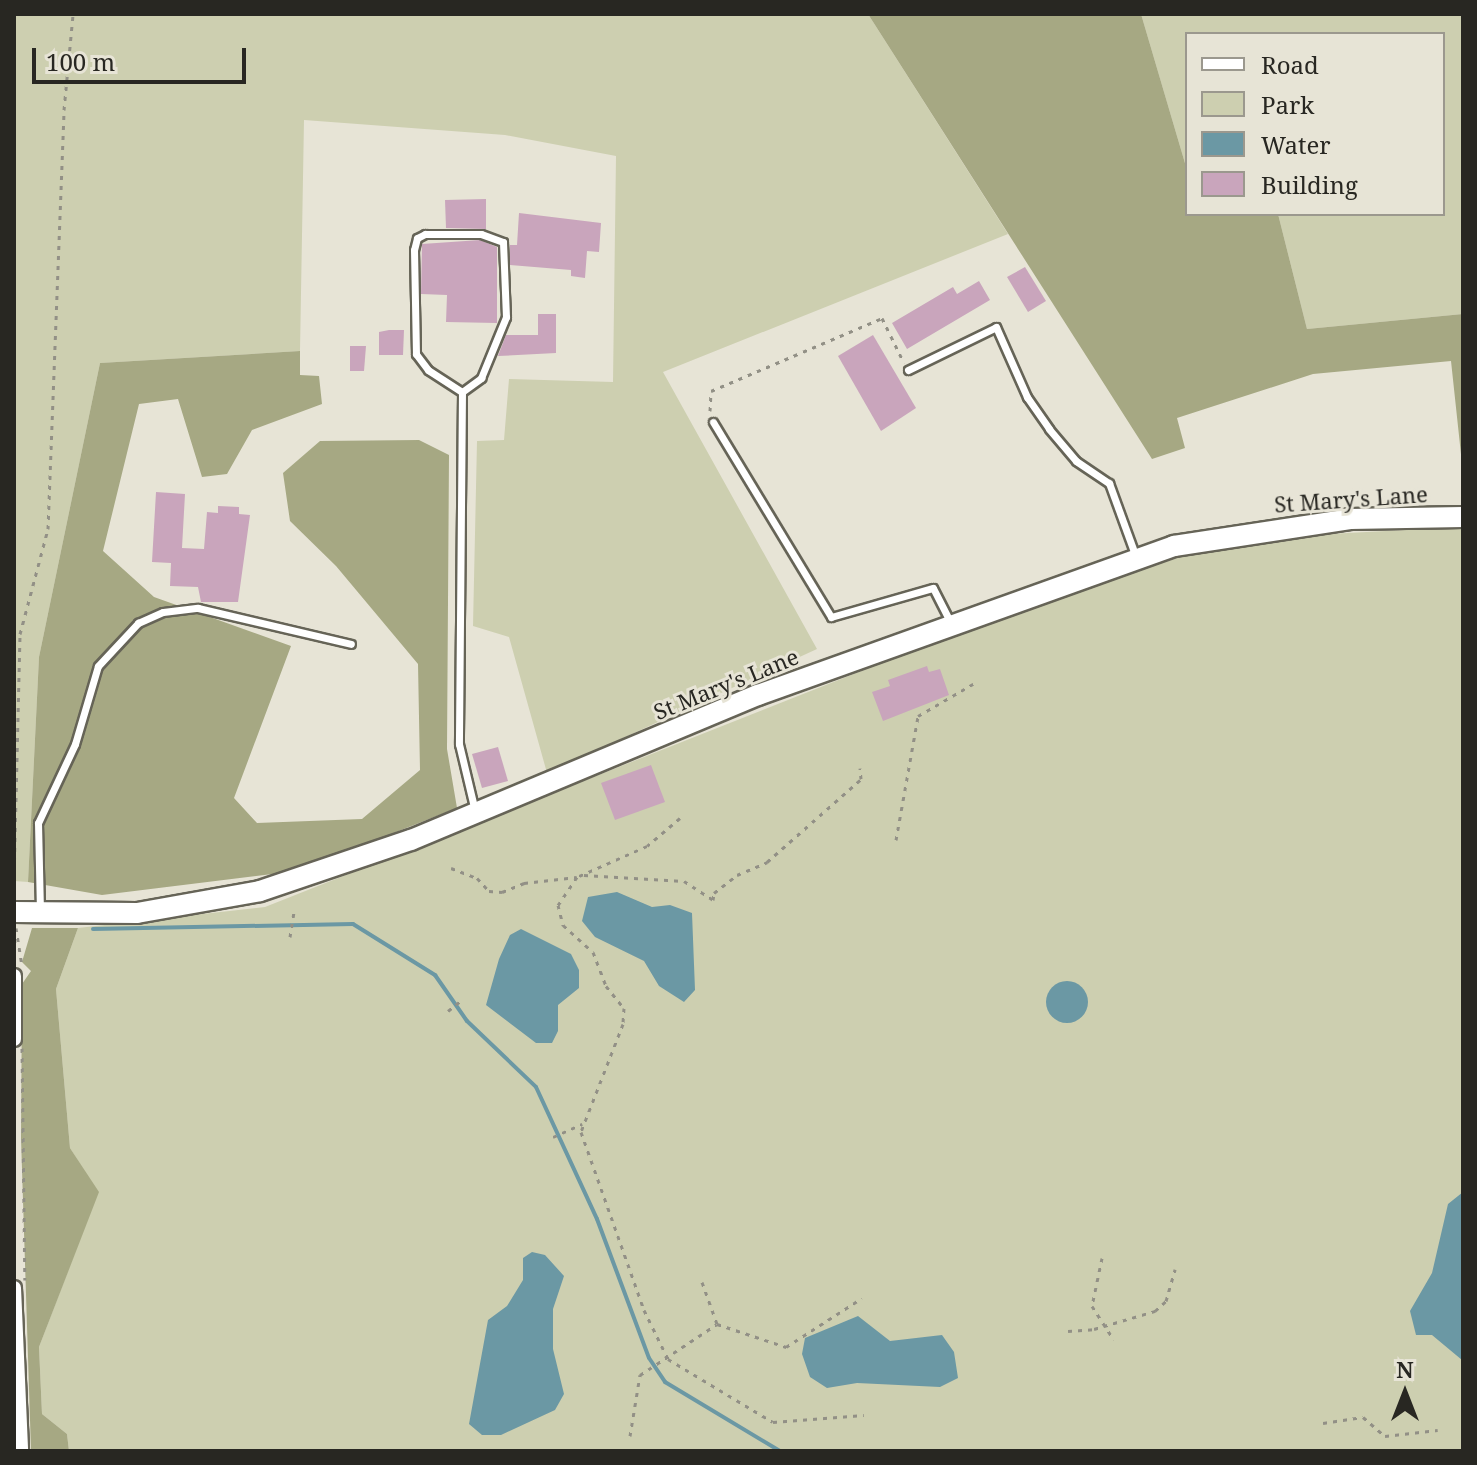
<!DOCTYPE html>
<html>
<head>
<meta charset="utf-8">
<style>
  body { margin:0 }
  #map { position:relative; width:1477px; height:1465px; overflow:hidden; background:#e7e4d6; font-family:"Noto Serif",serif }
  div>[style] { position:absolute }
  .green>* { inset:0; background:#cdcfb0 }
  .forest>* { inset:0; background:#a6a883 }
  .water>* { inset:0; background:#6b98a4 }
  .round { border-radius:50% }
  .stream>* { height:4px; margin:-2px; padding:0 2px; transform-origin:2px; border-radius:2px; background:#6b98a4 }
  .building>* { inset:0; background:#c9a5bc }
  .path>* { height:3px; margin-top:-1.5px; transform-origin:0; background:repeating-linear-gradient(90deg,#929086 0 4px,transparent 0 10px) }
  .roads { filter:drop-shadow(2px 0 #666457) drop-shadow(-2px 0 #666457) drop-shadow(0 2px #666457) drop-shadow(0 -2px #666457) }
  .service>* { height:7px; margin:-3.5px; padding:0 3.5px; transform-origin:3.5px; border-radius:3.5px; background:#fff }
  .minor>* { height:14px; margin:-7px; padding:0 7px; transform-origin:7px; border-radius:7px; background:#fff }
  .secondary>* { height:20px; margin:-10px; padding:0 10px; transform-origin:10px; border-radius:10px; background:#fff }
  span { translate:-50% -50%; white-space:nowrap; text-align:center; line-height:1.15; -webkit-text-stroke:6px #e7e4d6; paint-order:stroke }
  .street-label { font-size:22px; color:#282722 }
  .frame { position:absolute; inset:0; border:16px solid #282722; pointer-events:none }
  .legend { position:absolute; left:1185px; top:32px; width:260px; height:184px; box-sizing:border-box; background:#e7e4d6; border:2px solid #9b988e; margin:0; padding:10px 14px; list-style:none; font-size:24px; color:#282722 }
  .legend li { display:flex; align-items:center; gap:16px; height:40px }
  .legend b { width:40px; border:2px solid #9b988e }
  .north { position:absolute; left:1365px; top:1353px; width:80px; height:80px; -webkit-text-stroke:6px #e7e4d6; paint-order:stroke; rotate:0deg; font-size:22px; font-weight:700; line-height:32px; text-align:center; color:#282722 }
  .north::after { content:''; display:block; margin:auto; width:28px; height:36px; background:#282722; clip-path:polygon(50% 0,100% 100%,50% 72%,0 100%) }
  .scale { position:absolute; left:32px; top:48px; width:214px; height:36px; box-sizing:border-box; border:4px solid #282722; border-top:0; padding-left:10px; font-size:24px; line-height:28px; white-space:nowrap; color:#282722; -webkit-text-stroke:6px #e7e4d6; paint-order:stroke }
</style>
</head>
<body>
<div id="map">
  <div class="green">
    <div style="clip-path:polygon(14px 14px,868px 14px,1008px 234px,663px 372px,817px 649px,547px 773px,509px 637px,473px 626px,477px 441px,504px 440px,509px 379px,613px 382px,616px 156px,505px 135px,304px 120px,300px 351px,100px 363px,39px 657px,28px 882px,14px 881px)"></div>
    <div style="clip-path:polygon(1141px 14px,1463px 14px,1463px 314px,1307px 329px,1278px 214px,1443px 214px,1443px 34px,1187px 34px,1187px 170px)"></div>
    <div style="clip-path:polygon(1463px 527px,1463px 1451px,69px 1451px,67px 1434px,42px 1414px,39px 1347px,98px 1192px,70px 1148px,56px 989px,78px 928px,265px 907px,970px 628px,1177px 558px,1271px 537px)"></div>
  </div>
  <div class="forest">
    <div style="clip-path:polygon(868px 14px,1141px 14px,1187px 170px,1187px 214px,1278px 214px,1307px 329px,1463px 314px,1463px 473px,1451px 361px,1313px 374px,1177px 418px,1185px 448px,1152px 459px)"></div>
    <div style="clip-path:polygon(300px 351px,300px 375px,319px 376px,322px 404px,252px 430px,227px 474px,202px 477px,178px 399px,139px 404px,103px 551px,154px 597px,291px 646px,234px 798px,257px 823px,362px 819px,420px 770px,418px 664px,336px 566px,290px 521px,283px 473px,320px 441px,419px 440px,449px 455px,447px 749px,457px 808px,297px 871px,102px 895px,28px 882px,39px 657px,100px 363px)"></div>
    <div style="clip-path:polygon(32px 928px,78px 928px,56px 989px,70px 1148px,99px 1192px,39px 1347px,42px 1414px,67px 1434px,69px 1451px,31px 1451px,21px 1138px,22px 984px,31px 971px,22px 962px)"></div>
  </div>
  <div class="water">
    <div style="clip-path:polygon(617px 892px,652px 907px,670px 905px,692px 913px,695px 990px,684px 1002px,659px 986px,644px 961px,595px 937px,582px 921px,588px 897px)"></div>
    <div style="clip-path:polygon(521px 929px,571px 954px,579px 970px,579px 988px,558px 1005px,558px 1031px,552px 1043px,536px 1043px,486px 1005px,499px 959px,510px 935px)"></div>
    <div class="round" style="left:1046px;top:981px;width:42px;height:42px"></div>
    <div style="clip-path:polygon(1463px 1192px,1463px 1360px,1462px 1360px,1432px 1335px,1416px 1335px,1410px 1311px,1432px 1273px,1448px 1204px)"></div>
    <div style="clip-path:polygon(532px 1252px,545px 1255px,564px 1276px,553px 1309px,553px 1349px,564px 1394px,555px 1410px,501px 1435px,482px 1435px,469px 1424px,488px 1320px,507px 1306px,523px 1280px,523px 1258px)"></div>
    <div style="clip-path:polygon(858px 1316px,890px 1341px,942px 1335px,954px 1352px,958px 1378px,940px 1387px,857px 1383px,827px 1388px,810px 1377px,802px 1354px,805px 1338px)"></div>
  </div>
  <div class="stream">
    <div style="left:93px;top:929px;width:260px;rotate:-1.1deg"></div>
    <div style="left:353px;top:924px;width:97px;rotate:31.9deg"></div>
    <div style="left:435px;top:975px;width:56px;rotate:55.2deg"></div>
    <div style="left:467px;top:1021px;width:95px;rotate:43.7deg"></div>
    <div style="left:536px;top:1087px;width:145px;rotate:65.2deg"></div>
    <div style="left:597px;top:1219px;width:148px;rotate:69.5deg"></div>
    <div style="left:649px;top:1358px;width:29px;rotate:56deg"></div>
    <div style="left:665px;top:1382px;width:134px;rotate:31deg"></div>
    <div style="left:780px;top:1451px;width:10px"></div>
    <div style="left:1063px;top:1451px;width:22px"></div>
  </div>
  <div class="building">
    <div style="clip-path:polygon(486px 199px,486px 229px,446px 228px,445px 200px)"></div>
    <div style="clip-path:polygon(519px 213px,601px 223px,599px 252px,587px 251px,585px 278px,571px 276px,571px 270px,510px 265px,510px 245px,517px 245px)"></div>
    <div style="clip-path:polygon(480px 240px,497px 247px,497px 323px,446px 322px,447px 295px,421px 294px,422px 244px)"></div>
    <div style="clip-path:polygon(1025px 267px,1046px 301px,1028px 312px,1007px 277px)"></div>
    <div style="clip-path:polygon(979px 281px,990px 300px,907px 349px,892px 323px,953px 287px,957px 294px)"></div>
    <div style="clip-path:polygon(538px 314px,556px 314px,556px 353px,498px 356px,506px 335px,538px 335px)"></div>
    <div style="clip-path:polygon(389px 330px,404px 330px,403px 355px,379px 355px,379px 332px)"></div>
    <div style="clip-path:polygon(873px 335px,916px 408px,881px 431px,838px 356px)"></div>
    <div style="clip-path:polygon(350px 346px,366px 346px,364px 371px,350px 371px)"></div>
    <div style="clip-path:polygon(156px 492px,185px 494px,182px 548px,204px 549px,207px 512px,218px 513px,218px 506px,239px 507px,239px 514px,250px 515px,238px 602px,201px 602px,198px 587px,170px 586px,171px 563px,152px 562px)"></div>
    <div style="clip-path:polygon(927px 666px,929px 672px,940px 669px,949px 695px,883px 721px,872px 692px,890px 686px,888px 680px)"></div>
    <div style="clip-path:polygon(498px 747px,508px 781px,482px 788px,472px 754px)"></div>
    <div style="clip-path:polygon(651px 765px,665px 802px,615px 820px,601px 783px)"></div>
  </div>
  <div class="path">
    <div style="left:710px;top:411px;width:20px;rotate:-87deg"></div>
    <div style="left:711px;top:391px;width:186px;rotate:-23.1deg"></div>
    <div style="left:882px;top:318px;width:50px;rotate:63.9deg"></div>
    <div style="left:680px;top:818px;width:43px;rotate:139.7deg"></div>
    <div style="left:647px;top:846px;width:77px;rotate:156.1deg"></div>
    <div style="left:577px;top:877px;width:34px;rotate:124deg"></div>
    <div style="left:558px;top:905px;width:21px;rotate:76deg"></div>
    <div style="left:563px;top:925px;width:40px;rotate:42deg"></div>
    <div style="left:593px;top:952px;width:36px;rotate:69deg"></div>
    <div style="left:606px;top:986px;width:28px;rotate:51deg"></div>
    <div style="left:624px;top:1008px;width:16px;rotate:94deg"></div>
    <div style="left:623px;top:1024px;width:116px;rotate:111.3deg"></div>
    <div style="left:581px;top:1132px;width:189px;rotate:70.5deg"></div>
    <div style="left:644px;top:1310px;width:55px;rotate:63.9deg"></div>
    <div style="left:668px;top:1359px;width:122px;rotate:31deg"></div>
    <div style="left:773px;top:1422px;width:91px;rotate:-4.4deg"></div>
    <div style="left:896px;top:840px;width:126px;rotate:-79.9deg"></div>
    <div style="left:918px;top:716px;width:64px;rotate:-30.2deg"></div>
    <div style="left:451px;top:868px;width:28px;rotate:21deg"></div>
    <div style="left:477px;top:878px;width:18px;rotate:47deg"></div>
    <div style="left:489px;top:891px;width:13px;rotate:4deg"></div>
    <div style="left:502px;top:892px;width:24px;rotate:-22deg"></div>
    <div style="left:524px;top:883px;width:53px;rotate:-6.5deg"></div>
    <div style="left:584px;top:875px;width:100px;rotate:3.4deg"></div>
    <div style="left:684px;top:881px;width:35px;rotate:33deg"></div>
    <div style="left:713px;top:900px;width:7px;rotate:-82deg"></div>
    <div style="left:714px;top:893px;width:29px;rotate:-38deg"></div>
    <div style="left:737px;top:875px;width:33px;rotate:-23deg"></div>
    <div style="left:767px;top:862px;width:125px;rotate:-41.4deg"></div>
    <div style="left:861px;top:779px;width:11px;rotate:-95deg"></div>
    <div style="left:14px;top:881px;width:247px;rotate:-88.6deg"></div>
    <div style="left:20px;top:634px;width:109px;rotate:-75.1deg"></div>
    <div style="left:48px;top:529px;width:419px;rotate:-87.8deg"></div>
    <div style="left:64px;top:110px;width:96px;rotate:-84.6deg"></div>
    <div style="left:16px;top:928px;width:36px;rotate:81deg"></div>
    <div style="left:290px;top:937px;width:25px;rotate:-81deg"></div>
    <div style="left:448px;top:1011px;width:19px;rotate:-39deg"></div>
    <div style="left:22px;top:1048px;width:232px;rotate:89.3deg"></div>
    <div style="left:553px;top:1137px;width:32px;rotate:-24deg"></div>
    <div style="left:1102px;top:1258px;width:49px;rotate:101.8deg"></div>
    <div style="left:1092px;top:1306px;width:40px;rotate:57.1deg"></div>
    <div style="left:702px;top:1282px;width:45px;rotate:70.3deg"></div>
    <div style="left:1068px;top:1331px;width:26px;rotate:-4deg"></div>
    <div style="left:1094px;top:1329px;width:64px;rotate:-16.4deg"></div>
    <div style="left:1155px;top:1311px;width:15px;rotate:-42deg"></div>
    <div style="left:1166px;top:1301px;width:33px;rotate:-74deg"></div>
    <div style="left:1323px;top:1423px;width:40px;rotate:-8.5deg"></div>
    <div style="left:1363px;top:1417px;width:29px;rotate:41deg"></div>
    <div style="left:1385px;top:1436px;width:53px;rotate:-6.5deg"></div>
    <div style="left:630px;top:1436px;width:62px;rotate:-80.7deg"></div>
    <div style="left:640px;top:1375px;width:92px;rotate:-33.5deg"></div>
    <div style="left:717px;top:1324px;width:73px;rotate:18.4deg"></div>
    <div style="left:786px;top:1347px;width:90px;rotate:-32.8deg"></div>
  </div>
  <div class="roads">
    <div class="service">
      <div style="left:908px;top:370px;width:98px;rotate:-26deg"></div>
      <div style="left:996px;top:327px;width:77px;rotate:66.1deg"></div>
      <div style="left:1027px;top:397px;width:39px;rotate:55deg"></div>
      <div style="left:1049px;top:429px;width:42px;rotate:49.8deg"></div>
      <div style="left:1076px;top:461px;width:40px;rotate:34deg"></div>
      <div style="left:1109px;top:483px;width:79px;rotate:70deg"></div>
      <div style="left:462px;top:392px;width:24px;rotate:-36deg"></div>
      <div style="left:481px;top:378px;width:66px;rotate:-67.7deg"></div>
      <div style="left:506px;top:317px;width:75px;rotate:-92.3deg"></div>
      <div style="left:503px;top:242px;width:23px;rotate:-160deg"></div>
      <div style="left:481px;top:234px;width:56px;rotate:180deg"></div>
      <div style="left:425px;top:234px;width:9px;rotate:153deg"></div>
      <div style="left:417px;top:238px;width:12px;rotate:104deg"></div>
      <div style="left:414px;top:250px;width:104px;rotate:88.9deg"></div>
      <div style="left:416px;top:354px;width:20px;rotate:53deg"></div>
      <div style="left:428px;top:370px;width:40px;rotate:32.9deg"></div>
      <div style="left:462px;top:392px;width:352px;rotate:90.5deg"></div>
      <div style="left:459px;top:744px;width:69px;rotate:76.6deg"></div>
      <div style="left:713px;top:422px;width:228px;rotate:58.8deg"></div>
      <div style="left:831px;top:617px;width:106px;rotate:-15.9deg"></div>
      <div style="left:933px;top:588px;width:38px;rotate:63deg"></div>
      <div style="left:40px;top:911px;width:88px;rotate:-91.3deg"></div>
      <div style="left:38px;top:823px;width:87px;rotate:-64.9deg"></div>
      <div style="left:75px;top:744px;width:81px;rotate:-73.6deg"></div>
      <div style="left:98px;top:666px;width:59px;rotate:-47.1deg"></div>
      <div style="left:138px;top:623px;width:27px;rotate:-24deg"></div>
      <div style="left:163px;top:612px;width:35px;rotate:-7deg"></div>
      <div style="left:198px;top:608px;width:157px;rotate:13.2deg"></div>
    </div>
    <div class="minor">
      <div style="left:14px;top:976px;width:63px;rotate:90deg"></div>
      <div style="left:14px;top:1288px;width:163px;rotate:87.5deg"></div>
    </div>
    <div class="secondary">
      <div style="left:14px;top:912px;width:123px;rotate:0.5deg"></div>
      <div style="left:137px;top:913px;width:125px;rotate:-10.1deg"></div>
      <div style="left:260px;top:891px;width:159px;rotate:-18.7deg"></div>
      <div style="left:411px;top:840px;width:376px;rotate:-22.7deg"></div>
      <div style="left:758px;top:695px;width:442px;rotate:-19.7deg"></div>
      <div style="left:1174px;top:546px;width:178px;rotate:-8.7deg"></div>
      <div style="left:1350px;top:519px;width:113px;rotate:-1deg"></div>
    </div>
  </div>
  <div class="street-label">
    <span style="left:1351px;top:499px;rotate:-4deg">St Mary's Lane</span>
    <span style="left:726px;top:684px;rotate:-22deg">St Mary's Lane</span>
  </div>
  <div class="frame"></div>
  <ul class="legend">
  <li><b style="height:10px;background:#fff"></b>Road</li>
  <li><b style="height:22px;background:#cdcfb0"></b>Park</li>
  <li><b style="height:22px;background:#6b98a4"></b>Water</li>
  <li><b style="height:22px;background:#c9a5bc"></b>Building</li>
  </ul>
  <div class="north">N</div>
  <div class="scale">100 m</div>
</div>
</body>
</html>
